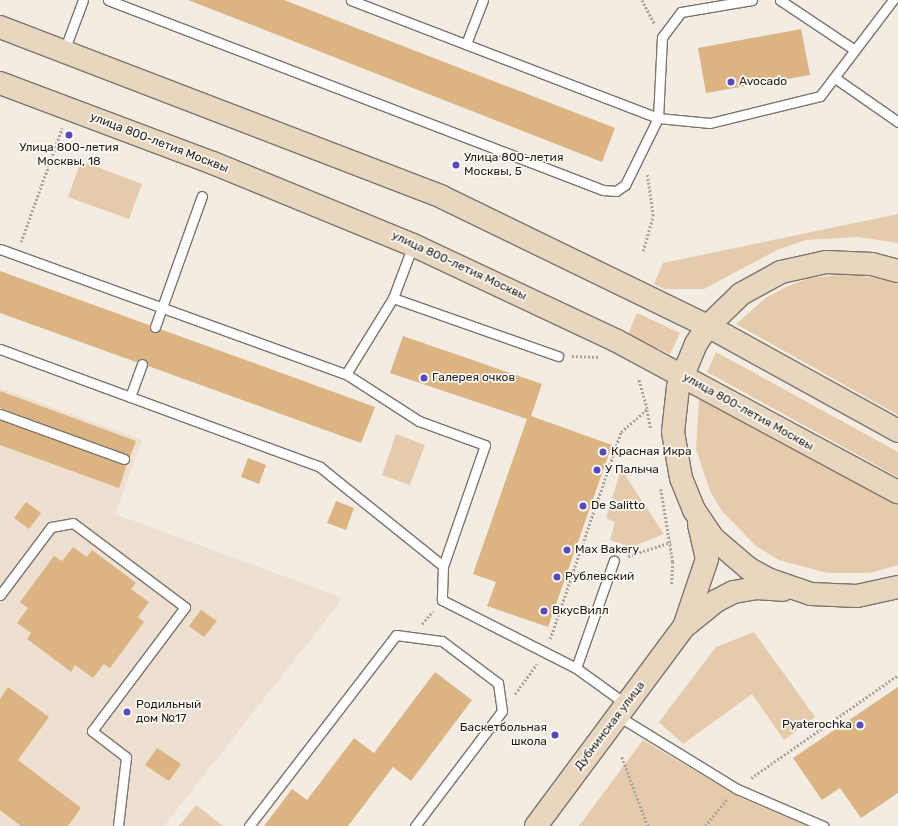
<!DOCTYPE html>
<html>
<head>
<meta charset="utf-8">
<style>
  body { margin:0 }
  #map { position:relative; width:898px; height:826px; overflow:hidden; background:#f3ece2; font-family:Rubik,sans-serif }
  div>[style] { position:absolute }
  .built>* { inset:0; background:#ede0d0 }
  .green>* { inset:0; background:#e5cbab }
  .building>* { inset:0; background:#dbb482 }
  .path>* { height:2.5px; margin-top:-1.25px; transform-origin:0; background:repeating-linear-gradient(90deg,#aaa49c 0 2px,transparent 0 4px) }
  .roads { filter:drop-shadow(1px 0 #7c756d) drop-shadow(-1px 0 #7c756d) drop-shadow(0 1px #7c756d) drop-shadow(0 -1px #7c756d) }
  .lane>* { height:9px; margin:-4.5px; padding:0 4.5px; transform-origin:4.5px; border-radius:4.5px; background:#fff }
  .secondary>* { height:22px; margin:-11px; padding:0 11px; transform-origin:11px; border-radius:11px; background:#e8d7be }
  .dots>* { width:11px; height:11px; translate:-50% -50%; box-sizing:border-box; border:2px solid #fefaf4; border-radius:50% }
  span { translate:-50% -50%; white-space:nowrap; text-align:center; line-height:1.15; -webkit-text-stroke:3.5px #fefaf4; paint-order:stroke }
  .poi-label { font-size:12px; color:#201d1a }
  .left { translate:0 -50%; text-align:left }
  .right { translate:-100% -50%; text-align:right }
  .street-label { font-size:12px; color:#201d1a }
</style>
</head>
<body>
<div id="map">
  <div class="built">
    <div style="clip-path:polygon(0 388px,142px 440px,115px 514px,343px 598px,164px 826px,0 826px)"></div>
  </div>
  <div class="green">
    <div style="clip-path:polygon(81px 161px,142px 184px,129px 219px,68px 197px)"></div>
    <div style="clip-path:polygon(898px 214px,898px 243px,858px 237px,806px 240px,777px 250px,704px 289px,664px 289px,654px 284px,663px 263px)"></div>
    <div style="clip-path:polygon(850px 274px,898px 282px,898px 415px,736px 324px,767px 297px,788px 286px,810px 278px)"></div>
    <div style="clip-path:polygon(637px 313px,680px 333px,670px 354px,628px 334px)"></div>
    <div style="clip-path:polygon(716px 352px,898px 452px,898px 477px,707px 372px)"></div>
    <div style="clip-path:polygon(699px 399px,898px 505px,898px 565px,870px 573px,827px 573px,779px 560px,756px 546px,722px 511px,710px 491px,696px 449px)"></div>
    <div style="clip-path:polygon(396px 434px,425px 445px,410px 485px,382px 475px)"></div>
    <div style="clip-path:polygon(621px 469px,664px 534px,631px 547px,610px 540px,615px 522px,606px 518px)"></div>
    <div style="clip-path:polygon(754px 632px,815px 717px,784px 740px,752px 694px,683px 744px,659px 722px,716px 647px)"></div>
    <div style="clip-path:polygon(643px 740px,739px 797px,807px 826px,579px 826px)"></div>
    <div style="clip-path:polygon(196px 805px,223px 826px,179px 826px)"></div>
  </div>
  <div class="building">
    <div style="clip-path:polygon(188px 0,284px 0,615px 128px,602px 162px)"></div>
    <div style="clip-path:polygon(801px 29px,810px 75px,706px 93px,698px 48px)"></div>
    <div style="clip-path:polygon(0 271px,149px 325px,153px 332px,160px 329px,375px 407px,361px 443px,148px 366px,144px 359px,136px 362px,0 313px)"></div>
    <div style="clip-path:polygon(403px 336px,542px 384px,531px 416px,612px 445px,548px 627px,487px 606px,496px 582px,473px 574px,527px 419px,390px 373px)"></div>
    <div style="clip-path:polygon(0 391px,136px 441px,130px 457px,0 408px)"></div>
    <div style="clip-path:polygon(0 420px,127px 464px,119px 488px,0 445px)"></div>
    <div style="clip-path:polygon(248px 458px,266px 465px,259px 484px,241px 477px)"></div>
    <div style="clip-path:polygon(336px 501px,354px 508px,346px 530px,327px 523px)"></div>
    <div style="clip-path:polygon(26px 502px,41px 513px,29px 529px,14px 518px)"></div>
    <div style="clip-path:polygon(73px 547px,87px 557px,92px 550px,136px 583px,131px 589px,149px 602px,138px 617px,144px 622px,110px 668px,104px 664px,93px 678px,75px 665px,71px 672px,62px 665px,27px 639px,31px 633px,17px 623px,28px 608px,20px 602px,54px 556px,62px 561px)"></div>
    <div style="clip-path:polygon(201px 610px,217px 621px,204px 637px,189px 626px)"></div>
    <div style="clip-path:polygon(435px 672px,472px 700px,411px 781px,393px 767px,348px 826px,264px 826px,292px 789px,307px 800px,354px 738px,374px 753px)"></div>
    <div style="clip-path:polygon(8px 687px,49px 717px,18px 760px,81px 808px,68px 826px,21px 826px,0 810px,0 699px)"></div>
    <div style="clip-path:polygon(898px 687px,898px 793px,861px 818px,840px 788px,822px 800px,793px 758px)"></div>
    <div style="clip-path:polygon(157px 748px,181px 764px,169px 781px,145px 765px)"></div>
  </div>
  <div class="path">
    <div style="left:642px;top:0;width:27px;rotate:62deg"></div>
    <div style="left:21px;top:242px;width:121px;rotate:-70.2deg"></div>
    <div style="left:643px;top:251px;width:36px;rotate:-74deg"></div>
    <div style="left:653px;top:216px;width:42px;rotate:-98.1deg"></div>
    <div style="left:572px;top:356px;width:27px;rotate:2deg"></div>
    <div style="left:647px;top:410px;width:19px;rotate:78deg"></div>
    <div style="left:661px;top:489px;width:74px;rotate:80.7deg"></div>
    <div style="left:673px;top:562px;width:22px;rotate:93deg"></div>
    <div style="left:628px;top:556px;width:45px;rotate:-18deg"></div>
    <div style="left:422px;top:624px;width:17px;rotate:-50deg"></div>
    <div style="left:550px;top:639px;width:219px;rotate:-71.1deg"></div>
    <div style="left:621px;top:432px;width:35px;rotate:-41deg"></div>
    <div style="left:647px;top:409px;width:32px;rotate:-106deg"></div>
    <div style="left:515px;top:694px;width:37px;rotate:-54deg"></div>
    <div style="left:622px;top:757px;width:74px;rotate:69.4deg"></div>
    <div style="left:751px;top:778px;width:179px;rotate:-35deg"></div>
    <div style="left:705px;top:826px;width:35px;rotate:-51deg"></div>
  </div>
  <div class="roads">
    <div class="lane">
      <div style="left:108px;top:0;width:530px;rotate:21deg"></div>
      <div style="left:603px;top:190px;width:13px;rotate:4deg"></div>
      <div style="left:616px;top:191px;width:11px;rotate:-34deg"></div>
      <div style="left:625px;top:185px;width:75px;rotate:-63.8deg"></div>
      <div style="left:658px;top:118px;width:329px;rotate:-159deg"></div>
      <div style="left:752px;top:0;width:72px;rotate:170.4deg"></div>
      <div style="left:681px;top:12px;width:31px;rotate:127deg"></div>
      <div style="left:662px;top:37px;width:81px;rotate:92.8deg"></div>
      <div style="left:658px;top:118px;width:52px;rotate:5.5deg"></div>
      <div style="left:710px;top:123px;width:113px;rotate:-13.8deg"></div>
      <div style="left:820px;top:96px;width:121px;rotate:-52.8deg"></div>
      <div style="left:780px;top:0;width:90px;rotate:33.7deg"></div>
      <div style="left:466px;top:44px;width:47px;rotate:-68.9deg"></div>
      <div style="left:64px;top:51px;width:54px;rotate:-69.6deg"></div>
      <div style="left:835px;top:78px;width:77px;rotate:34.9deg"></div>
      <div style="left:413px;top:245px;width:57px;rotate:110.7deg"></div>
      <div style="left:393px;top:298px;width:89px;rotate:121.7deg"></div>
      <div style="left:346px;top:374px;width:87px;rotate:32.8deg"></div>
      <div style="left:419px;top:421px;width:70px;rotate:20deg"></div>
      <div style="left:485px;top:445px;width:128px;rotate:109.1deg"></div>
      <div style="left:0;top:249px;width:368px;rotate:19.9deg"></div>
      <div style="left:393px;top:298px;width:175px;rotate:19.4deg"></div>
      <div style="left:155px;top:327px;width:139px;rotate:-70.3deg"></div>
      <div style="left:0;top:349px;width:341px;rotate:20.2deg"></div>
      <div style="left:320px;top:467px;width:158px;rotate:38.8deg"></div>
      <div style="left:443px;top:566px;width:34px;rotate:92deg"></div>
      <div style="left:442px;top:600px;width:150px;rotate:26.9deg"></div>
      <div style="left:576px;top:668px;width:62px;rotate:35.8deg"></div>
      <div style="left:130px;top:397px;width:35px;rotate:-70deg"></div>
      <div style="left:0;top:414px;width:132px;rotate:19.9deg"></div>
      <div style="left:0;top:595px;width:85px;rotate:-53.1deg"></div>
      <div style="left:51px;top:527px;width:22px;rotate:-10deg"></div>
      <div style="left:73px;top:523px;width:140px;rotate:36.9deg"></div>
      <div style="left:185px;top:607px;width:155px;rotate:126.9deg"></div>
      <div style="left:92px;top:731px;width:43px;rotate:37.4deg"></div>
      <div style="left:126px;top:757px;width:69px;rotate:96.6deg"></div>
      <div style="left:576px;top:668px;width:114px;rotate:-70.6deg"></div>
      <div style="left:618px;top:716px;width:140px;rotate:31.5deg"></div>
      <div style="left:737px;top:789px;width:94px;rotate:23.3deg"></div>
      <div style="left:249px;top:826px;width:241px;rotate:-52.4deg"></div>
      <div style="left:396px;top:635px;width:46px;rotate:7.4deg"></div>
      <div style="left:442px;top:641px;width:70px;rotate:36.9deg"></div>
      <div style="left:498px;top:683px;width:28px;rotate:82deg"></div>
      <div style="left:502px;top:711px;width:144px;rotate:127.1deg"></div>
    </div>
    <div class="secondary">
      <div style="left:0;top:27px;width:474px;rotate:21deg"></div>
      <div style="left:442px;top:197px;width:296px;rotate:25.9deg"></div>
      <div style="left:708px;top:326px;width:217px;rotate:28.9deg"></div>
      <div style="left:0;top:83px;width:228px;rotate:20.6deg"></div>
      <div style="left:213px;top:163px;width:216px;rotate:22.3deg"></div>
      <div style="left:413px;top:245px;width:225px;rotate:25.2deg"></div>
      <div style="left:617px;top:341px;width:319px;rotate:28.3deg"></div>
      <div style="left:898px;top:271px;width:27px;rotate:-165deg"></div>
      <div style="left:872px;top:264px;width:46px;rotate:-177.5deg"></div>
      <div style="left:826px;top:262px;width:46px;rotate:167.5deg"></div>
      <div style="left:781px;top:272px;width:46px;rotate:151.2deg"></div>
      <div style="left:741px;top:294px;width:46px;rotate:135.9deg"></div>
      <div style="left:708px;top:326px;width:22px;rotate:124deg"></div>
      <div style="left:696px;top:344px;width:47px;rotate:112.7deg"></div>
      <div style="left:678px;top:387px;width:45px;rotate:96.3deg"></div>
      <div style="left:673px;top:432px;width:47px;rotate:80.1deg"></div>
      <div style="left:681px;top:478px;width:35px;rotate:68deg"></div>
      <div style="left:694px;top:510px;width:34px;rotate:56deg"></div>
      <div style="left:713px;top:538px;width:46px;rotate:40.6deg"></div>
      <div style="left:748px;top:568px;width:25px;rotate:29deg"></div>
      <div style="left:770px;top:580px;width:43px;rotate:18.9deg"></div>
      <div style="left:811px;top:594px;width:46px;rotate:2.5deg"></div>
      <div style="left:857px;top:596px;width:42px;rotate:-12.4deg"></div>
      <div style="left:685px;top:624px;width:69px;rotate:-71.3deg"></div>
      <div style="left:707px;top:559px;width:36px;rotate:-103deg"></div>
      <div style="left:536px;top:826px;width:248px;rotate:-53.4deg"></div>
      <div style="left:684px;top:627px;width:41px;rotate:-39.1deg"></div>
      <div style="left:716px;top:601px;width:20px;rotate:-27deg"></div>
      <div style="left:734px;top:592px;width:22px;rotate:-10deg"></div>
      <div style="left:756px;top:588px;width:27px;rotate:4deg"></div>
    </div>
  </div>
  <div class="dots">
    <div style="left:731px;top:82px;background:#5849c1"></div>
    <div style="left:69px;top:135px;background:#5849c1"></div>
    <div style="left:456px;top:165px;background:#5849c1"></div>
    <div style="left:424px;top:378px;background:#5849c1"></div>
    <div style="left:603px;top:452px;background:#5849c1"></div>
    <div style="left:597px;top:470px;background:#5849c1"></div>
    <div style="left:583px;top:506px;background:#5849c1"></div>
    <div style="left:567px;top:550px;background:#5849c1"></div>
    <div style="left:557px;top:577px;background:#5849c1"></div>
    <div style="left:544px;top:611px;background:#5849c1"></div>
    <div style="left:127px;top:712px;background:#5849c1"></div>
    <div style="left:860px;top:725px;background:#5849c1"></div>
    <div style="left:555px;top:735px;background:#5849c1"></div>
  </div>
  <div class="poi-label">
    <span class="left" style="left:739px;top:82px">Avocado</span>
    <span style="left:69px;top:155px">Улица 800-летия<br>Москвы, 18</span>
    <span class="left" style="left:464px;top:165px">Улица 800-летия<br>Москвы, 5</span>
    <span class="left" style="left:432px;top:378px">Галерея очков</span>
    <span class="left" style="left:611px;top:452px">Красная Икра</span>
    <span class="left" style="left:605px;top:470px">У Палыча</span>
    <span class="left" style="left:591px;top:506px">De Salitto</span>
    <span class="left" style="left:575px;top:550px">Max Bakery</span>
    <span class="left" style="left:565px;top:577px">Рублевский</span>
    <span class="left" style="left:552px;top:611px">ВкусВилл</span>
    <span class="left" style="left:136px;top:712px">Родильный<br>дом №17</span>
    <span class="right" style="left:852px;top:725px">Pyaterochka</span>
    <span class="right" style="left:547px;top:735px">Баскетбольная<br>школа</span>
  </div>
  <div class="street-label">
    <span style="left:159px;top:143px;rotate:21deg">улица 800-летия Москвы</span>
    <span style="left:459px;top:266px;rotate:25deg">улица 800-летия Москвы</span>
    <span style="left:748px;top:412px;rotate:29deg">улица 800-летия Москвы</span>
    <span style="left:610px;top:726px;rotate:-53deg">Дубнинская улица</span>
  </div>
</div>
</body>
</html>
